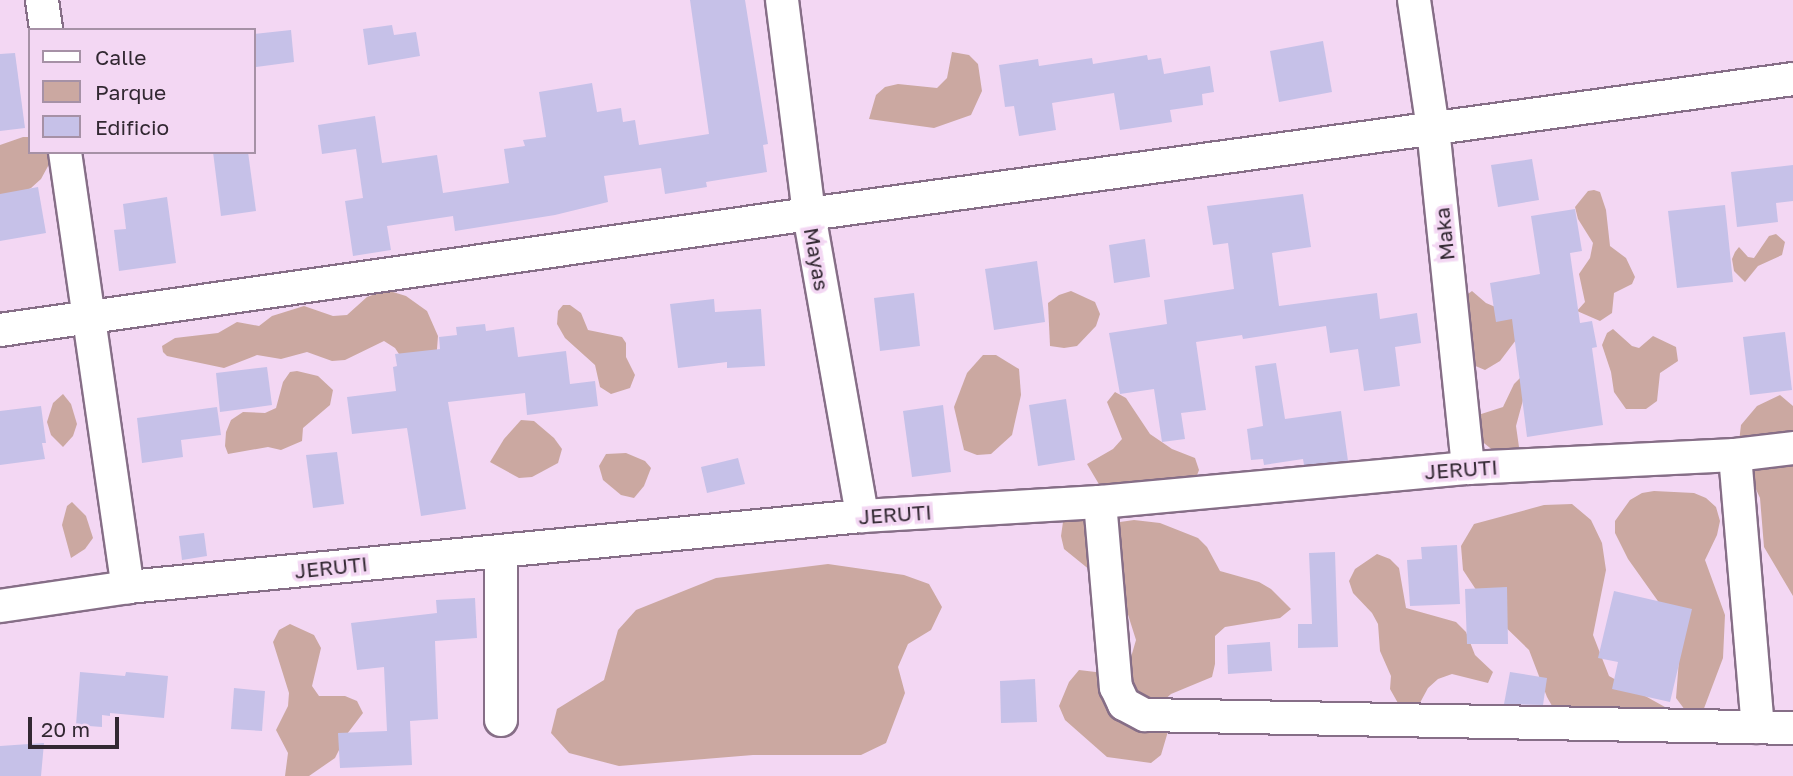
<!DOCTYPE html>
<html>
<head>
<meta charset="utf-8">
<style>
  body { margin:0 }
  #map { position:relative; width:1793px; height:776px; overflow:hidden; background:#f3d7f3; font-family:"Golos Text",sans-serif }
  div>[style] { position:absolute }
  .green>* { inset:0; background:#cba8a1 }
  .building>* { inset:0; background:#c6c1e8 }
  .roads { filter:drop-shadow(2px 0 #866e87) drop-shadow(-2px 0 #866e87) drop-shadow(0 2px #866e87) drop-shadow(0 -2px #866e87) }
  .minor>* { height:32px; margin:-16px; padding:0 16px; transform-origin:16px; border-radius:16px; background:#fff }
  span { translate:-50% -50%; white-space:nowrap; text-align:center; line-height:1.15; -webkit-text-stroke:7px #f3d7f3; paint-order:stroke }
  .street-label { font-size:21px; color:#322832 }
  .legend { position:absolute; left:28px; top:28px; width:228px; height:126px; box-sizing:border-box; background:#f3d7f3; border:2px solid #a691a6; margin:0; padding:9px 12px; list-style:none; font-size:21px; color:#322832 }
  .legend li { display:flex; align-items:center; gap:14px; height:35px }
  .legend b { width:35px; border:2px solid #a691a6 }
  .scale { position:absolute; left:28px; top:717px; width:91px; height:32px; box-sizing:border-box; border:4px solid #322832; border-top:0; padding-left:9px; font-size:21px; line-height:24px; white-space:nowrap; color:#322832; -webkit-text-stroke:5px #f3d7f3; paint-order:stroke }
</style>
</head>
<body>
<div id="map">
  <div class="green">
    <div style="clip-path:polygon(952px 52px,969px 55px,978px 64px,982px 91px,971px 115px,934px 128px,869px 119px,876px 95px,885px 87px,898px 84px,937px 88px,947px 78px)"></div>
    <div style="clip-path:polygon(23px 137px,30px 137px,30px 152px,52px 152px,53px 157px,41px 179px,31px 188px,8px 200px,0 200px,0 145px)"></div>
    <div style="clip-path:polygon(1594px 190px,1600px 192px,1606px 210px,1610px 246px,1626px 258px,1635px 277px,1632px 284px,1614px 293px,1612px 313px,1600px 321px,1577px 311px,1585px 302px,1579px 274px,1590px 258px,1593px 243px,1578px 219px,1575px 207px,1588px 191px)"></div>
    <div style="clip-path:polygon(1776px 234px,1785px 242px,1782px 255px,1758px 266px,1745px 282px,1734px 271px,1732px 259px,1735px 252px,1739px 247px,1748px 257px,1754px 258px,1769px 236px)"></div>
    <div style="clip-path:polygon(1071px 291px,1095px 302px,1100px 314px,1096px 326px,1077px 346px,1064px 348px,1050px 346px,1048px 303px,1059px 295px)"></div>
    <div style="clip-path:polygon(1472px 291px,1486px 303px,1512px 314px,1519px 336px,1500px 361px,1485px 370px,1461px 360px,1461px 299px)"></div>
    <div style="clip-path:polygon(380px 292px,393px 292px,406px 296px,427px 311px,438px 336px,436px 362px,403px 360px,395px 348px,384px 341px,345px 360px,332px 361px,307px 352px,281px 359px,257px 355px,224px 368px,167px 356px,163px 352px,162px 346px,175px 338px,218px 333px,237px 322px,259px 326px,272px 316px,304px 306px,333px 316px,347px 315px,367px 297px)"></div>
    <div style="clip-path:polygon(563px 305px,570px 305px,581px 313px,588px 330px,622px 337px,626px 343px,626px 357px,635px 375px,630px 388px,611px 394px,600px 387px,595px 365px,565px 338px,557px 324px,558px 311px)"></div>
    <div style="clip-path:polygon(1613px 329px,1632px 346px,1639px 348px,1653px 336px,1676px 347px,1678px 361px,1660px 373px,1657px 401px,1646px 409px,1626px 409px,1614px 392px,1611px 372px,1602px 345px,1607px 333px)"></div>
    <div style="clip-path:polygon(983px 355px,996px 355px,1019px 369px,1021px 395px,1012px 435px,991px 454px,977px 455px,964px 450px,954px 407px,967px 373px)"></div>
    <div style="clip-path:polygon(297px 371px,318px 376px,333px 390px,330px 405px,303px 428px,302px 441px,281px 450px,268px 447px,228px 454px,225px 446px,226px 432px,231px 420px,243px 412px,265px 413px,276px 408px,283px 382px,290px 372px)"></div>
    <div style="clip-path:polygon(1523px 375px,1523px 400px,1516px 426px,1519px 447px,1514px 452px,1495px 452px,1474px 435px,1475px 416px,1503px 407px,1514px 384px)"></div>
    <div style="clip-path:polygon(1115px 392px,1126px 398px,1150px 434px,1172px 449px,1195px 458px,1199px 470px,1194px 483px,1100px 486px,1087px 464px,1113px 449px,1122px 439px,1107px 402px)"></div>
    <div style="clip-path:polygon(63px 394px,71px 404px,77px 424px,73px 436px,63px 447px,51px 435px,47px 422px,53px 403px)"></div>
    <div style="clip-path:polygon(1780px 395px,1793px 406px,1793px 596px,1764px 547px,1760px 498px,1738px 450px,1741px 425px,1757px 406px)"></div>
    <div style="clip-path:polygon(521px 420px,534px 421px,554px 438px,562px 449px,558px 463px,532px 477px,519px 478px,490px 462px,504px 439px)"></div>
    <div style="clip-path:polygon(626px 453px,645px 461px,651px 468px,644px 486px,634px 498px,621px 495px,603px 480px,599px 466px,606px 454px)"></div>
    <div style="clip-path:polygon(1654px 491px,1694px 493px,1706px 498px,1716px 507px,1720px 521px,1717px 535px,1705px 560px,1725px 615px,1723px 658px,1703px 711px,1691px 718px,1676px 698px,1680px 647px,1660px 604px,1628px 559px,1615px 533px,1615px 521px,1630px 500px,1642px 493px)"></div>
    <div style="clip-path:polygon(72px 502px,86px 516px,93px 538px,85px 549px,71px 558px,62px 525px,67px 506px)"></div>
    <div style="clip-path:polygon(1572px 504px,1591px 520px,1602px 543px,1606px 570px,1593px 635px,1609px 676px,1674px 712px,1560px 720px,1547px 697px,1529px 650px,1492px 614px,1463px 570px,1461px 546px,1474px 524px,1544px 505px)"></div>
    <div style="clip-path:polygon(1083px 509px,1120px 522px,1134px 520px,1160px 523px,1198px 538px,1207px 547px,1220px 571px,1259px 582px,1271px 589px,1291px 609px,1280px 618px,1225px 627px,1215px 636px,1215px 664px,1212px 677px,1171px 694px,1162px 702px,1169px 728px,1161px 755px,1151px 763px,1107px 757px,1065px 720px,1059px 706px,1069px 682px,1079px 670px,1104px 673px,1129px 664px,1136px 640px,1124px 602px,1117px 592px,1064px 549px,1061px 536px,1063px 522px,1070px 512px)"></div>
    <div style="clip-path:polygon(1377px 554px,1390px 559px,1399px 568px,1406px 608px,1456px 622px,1466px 632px,1475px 655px,1493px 672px,1488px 683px,1452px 674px,1438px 679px,1428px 688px,1415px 712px,1403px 712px,1390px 689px,1391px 676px,1380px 651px,1378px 624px,1372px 613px,1353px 593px,1349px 581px,1355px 569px)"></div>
    <div style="clip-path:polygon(828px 564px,904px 575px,929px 584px,942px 607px,931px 630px,908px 644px,898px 667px,905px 693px,886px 743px,861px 755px,753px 755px,619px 766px,569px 753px,551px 733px,557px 709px,604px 680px,618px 630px,636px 610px,716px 578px)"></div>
    <div style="clip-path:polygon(290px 624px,314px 635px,321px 648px,312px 686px,319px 696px,345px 696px,357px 701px,363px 713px,347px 734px,335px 758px,309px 776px,285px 776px,288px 753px,276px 730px,288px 706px,289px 693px,273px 642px,279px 630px)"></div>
  </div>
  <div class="building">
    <div style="clip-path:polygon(690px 0,745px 0,768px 144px,763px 145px,767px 172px,706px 182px,707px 187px,665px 194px,661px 168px,604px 176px,608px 202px,555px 215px,455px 231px,453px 216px,387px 226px,391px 250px,353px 256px,345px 201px,363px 198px,356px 149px,322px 154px,318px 125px,375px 116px,382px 163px,437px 155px,443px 193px,509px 183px,504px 149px,525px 146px,523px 140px,546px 137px,539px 92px,592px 83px,597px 112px,621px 108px,623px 122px,635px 120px,639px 145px,709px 134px)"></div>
    <div style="clip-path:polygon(392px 25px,394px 35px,416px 32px,420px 56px,368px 65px,363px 29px)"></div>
    <div style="clip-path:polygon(291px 30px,294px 62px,256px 67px,254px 34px)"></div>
    <div style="clip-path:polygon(1323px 41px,1332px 92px,1279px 102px,1270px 51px)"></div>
    <div style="clip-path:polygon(15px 53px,25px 128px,0 131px,0 54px)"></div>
    <div style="clip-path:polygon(1147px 55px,1148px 60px,1161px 58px,1164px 74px,1210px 66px,1214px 92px,1202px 94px,1203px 105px,1170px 110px,1172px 122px,1120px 130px,1114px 93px,1052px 103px,1056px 130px,1019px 136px,1014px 106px,1005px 107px,999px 65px,1038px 59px,1039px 66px,1092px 58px,1093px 64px)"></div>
    <div style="clip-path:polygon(213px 152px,248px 152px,256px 211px,221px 216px)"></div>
    <div style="clip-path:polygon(1532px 159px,1539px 200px,1498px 207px,1491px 165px)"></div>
    <div style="clip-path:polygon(1793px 165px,1793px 201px,1776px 203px,1778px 222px,1737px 227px,1731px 172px)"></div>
    <div style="clip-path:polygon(38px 187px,46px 233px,0 241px,0 194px)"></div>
    <div style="clip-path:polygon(1303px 194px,1311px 247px,1272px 253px,1279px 306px,1377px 293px,1380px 319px,1417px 313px,1421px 343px,1395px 347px,1400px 386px,1364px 391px,1358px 349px,1330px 353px,1326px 326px,1243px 339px,1242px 335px,1196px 342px,1206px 410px,1181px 413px,1185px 439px,1162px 442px,1154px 389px,1120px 394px,1109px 333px,1167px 324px,1164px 300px,1234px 289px,1228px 243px,1213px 245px,1207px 206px)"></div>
    <div style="clip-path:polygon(167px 197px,176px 263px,119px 271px,114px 230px,126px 229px,123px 204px)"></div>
    <div style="clip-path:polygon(1725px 205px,1733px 282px,1677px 288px,1668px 211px)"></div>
    <div style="clip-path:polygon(1575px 209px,1582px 251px,1570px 253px,1580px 323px,1592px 321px,1597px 347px,1592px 348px,1603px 425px,1527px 437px,1512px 319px,1496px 322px,1490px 283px,1540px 274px,1531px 216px)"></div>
    <div style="clip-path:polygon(1145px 239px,1150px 277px,1114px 283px,1109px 245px)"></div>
    <div style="clip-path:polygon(1037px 261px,1045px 322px,994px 330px,985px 269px)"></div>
    <div style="clip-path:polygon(914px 293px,920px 346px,880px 351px,874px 298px)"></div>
    <div style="clip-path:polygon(714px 299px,715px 312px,761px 309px,765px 366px,727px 368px,727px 362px,678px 368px,670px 304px)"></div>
    <div style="clip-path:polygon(485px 324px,486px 331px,514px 327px,518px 357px,566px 351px,570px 384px,595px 381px,598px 406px,527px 415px,525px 393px,448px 402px,466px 509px,421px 516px,407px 428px,352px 434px,347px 397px,396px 391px,393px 367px,397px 366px,395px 354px,440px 349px,439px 337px,457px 335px,456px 327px)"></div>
    <div style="clip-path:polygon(1785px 332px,1792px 390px,1750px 395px,1743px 337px)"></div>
    <div style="clip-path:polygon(1276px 363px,1285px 419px,1341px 411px,1348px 461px,1304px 465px,1303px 459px,1264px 465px,1263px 459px,1251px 460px,1247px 429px,1263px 426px,1255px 366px)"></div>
    <div style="clip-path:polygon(267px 367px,272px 405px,220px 412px,216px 373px)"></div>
    <div style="clip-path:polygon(1066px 399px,1075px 460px,1038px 466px,1029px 405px)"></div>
    <div style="clip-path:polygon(943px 405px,951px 472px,912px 477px,903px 411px)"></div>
    <div style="clip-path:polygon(41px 406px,46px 443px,42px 443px,45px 459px,0 465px,0 411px)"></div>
    <div style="clip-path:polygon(217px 407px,221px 435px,181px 440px,183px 457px,142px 463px,137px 418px)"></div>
    <div style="clip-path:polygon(337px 452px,344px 504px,313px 508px,306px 455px)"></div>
    <div style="clip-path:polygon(738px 458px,745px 484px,707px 493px,701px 467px)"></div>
    <div style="clip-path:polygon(204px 533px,207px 556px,182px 560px,179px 536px)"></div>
    <div style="clip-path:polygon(1457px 545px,1460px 604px,1410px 606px,1407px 560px,1422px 559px,1421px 547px)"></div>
    <div style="clip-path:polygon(1335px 552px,1338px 647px,1298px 648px,1298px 624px,1312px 624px,1309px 553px)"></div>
    <div style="clip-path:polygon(1507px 587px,1508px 644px,1467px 644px,1465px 589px)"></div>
    <div style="clip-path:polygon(1614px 591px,1692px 609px,1670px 702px,1612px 689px,1618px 662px,1598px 658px)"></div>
    <div style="clip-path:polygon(475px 598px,477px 638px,435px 641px,438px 719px,410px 721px,412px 765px,340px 768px,338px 733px,387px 731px,384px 667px,357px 670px,351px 623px,437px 613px,436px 600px)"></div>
    <div style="clip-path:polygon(1270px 642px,1272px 671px,1228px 674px,1227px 645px)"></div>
    <div style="clip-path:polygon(80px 672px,125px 676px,126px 672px,168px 676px,164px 718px,110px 713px,110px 716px,102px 715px,102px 727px,76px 725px)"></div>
    <div style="clip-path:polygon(1510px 672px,1547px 678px,1543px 705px,1504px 704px)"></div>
    <div style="clip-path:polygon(1035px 679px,1037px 722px,1001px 723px,1000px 681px)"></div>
    <div style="clip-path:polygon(234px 688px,265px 691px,262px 731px,231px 729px)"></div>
    <div style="clip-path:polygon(44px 743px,41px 776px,0 776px,0 746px)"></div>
  </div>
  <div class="roads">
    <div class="minor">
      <div style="left:42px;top:0;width:30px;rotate:82deg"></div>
      <div style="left:782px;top:0;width:216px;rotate:82.8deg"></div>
      <div style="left:809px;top:214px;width:307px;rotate:80deg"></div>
      <div style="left:1414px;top:0;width:129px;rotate:81.6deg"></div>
      <div style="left:1433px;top:128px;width:342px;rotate:84.1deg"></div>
      <div style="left:65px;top:152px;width:440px;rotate:81.8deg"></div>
      <div style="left:0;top:330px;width:817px;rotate:-8.16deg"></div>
      <div style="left:809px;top:214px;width:993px;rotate:-7.81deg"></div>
      <div style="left:1735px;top:455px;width:273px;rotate:85.2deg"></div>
      <div style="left:1100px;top:502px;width:186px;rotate:85.1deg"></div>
      <div style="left:1116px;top:687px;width:19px;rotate:65deg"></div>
      <div style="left:1124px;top:704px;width:24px;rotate:28deg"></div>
      <div style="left:1145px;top:715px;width:648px;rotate:1.15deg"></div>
      <div style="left:0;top:606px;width:129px;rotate:-8.4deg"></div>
      <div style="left:128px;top:587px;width:737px;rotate:-5.53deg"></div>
      <div style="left:862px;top:516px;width:238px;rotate:-3.4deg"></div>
      <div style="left:1100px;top:502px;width:370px;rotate:-5.3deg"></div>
      <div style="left:1468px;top:468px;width:267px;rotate:-2.8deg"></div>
      <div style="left:1735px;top:455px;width:58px;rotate:-6.9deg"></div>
      <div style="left:501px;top:720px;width:169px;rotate:-90deg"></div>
    </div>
  </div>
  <div class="street-label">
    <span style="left:1444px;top:234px;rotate:-96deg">Maka</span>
    <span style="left:817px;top:259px;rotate:80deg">Mayas</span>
    <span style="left:1461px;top:469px;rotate:-4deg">JERUTI</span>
    <span style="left:895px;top:514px;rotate:-4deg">JERUTI</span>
    <span style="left:331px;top:567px;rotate:-6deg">JERUTI</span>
  </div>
  <ul class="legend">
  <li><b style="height:9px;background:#fff"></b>Calle</li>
  <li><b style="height:19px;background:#cba8a1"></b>Parque</li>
  <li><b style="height:19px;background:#c6c1e8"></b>Edificio</li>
  </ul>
  <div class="scale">20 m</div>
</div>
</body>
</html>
